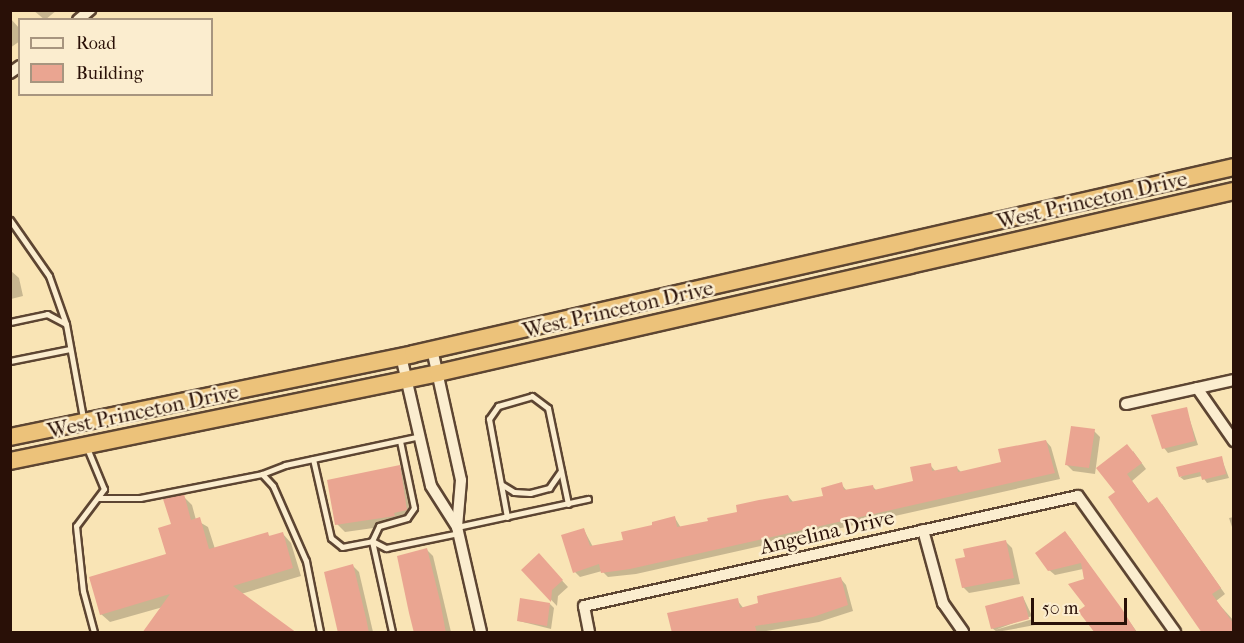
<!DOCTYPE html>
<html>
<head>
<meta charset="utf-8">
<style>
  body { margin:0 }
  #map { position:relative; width:1244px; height:643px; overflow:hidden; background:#f9e4b5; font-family:"IM FELL French Canon",serif }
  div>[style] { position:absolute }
  .shadow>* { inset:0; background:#0003 }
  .building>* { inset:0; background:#eaa591 }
  .roads { filter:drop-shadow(2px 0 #5d4532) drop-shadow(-2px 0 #5d4532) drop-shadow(0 2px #5d4532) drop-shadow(0 -2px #5d4532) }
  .service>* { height:5px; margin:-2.5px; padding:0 2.5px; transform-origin:2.5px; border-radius:2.5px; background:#fbedcf }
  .minor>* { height:10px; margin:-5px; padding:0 5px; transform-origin:5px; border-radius:5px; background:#fbedcf }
  .trunk>* { height:16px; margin:-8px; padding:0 8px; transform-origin:8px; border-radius:8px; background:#ecc27a }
  span { translate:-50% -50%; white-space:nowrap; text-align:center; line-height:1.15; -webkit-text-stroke:5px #fbedcf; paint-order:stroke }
  .street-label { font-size:21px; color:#291007 }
  .frame { position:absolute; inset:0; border:12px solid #291007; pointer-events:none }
  .legend { position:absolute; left:18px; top:18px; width:195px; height:78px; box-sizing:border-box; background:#fbedcf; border:2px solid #a7957f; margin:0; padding:8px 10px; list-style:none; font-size:18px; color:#291007 }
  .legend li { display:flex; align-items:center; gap:12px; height:30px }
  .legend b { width:30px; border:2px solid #a7957f }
  .scale { position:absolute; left:1031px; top:598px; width:96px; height:27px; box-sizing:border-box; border:3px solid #291007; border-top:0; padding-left:8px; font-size:18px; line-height:21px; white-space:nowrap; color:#291007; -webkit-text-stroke:4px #fbedcf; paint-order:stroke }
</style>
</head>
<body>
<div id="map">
  <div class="shadow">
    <div style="clip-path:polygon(33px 10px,57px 10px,45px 20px)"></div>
    <div style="clip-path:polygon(10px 18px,20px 29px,20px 41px,10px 48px)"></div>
    <div style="clip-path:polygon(10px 270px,19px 278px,23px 296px,11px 299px,10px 306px)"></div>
    <div style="clip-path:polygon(1186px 408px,1198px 445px,1168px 453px,1164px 448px)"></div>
    <div style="clip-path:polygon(1094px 431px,1100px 437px,1095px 474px,1073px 471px,1066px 464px)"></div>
    <div style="clip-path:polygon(1046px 441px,1051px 447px,1060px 479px,636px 574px,608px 577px,602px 571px,580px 577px,575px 572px,584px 530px,593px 547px,625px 541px,675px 518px,681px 528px,710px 522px,788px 496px,793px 502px,825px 497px,841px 484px,847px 491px,873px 487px,877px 491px,915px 482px,930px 465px,936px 472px,956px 467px,961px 472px,1003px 463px)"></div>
    <div style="clip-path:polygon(1133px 451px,1146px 469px,1132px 481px,1149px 504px,1162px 504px,1225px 594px,1216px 601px,1234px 621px,1234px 632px,1210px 632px,1117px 492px)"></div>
    <div style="clip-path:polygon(1221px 457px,1229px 478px,1207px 483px,1202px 476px,1184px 480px,1180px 477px)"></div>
    <div style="clip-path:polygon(400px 467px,408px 476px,414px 518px,402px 521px,402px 524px,345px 532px,337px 524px)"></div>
    <div style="clip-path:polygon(183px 496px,192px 505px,196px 520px,208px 527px,215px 549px,267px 534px,271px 537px,283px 534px,291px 543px,301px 576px,241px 594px,163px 607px,110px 622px,101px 614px,168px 555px)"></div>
    <div style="clip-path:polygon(1234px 517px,1234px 533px,1229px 518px)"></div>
    <div style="clip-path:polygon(1070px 538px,1137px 632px,1097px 632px,1087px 606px,1083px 569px,1055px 575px,1049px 570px)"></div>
    <div style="clip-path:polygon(1005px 541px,1012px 548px,1020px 584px,969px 593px,963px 587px)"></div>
    <div style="clip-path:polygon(427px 550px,433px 556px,451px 632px,417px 632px)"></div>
    <div style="clip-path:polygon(545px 562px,568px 587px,558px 596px,557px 606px,523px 570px)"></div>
    <div style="clip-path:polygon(353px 566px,359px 572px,373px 632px,339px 632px)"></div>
    <div style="clip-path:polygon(841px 579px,846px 585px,853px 611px,819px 622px,760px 632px,673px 632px,737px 600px,744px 609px)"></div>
    <div style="clip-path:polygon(1023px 597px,1032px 616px,995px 630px,1033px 619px,1035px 625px,997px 632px,992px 628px)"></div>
    <div style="clip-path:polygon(550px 604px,554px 608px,551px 629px,519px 621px)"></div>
  </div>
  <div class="building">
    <div style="clip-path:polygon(1187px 407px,1195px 441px,1162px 449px,1151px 415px)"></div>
    <div style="clip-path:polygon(1071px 426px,1095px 429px,1089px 468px,1065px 465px)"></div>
    <div style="clip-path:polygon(1046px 440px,1055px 473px,630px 569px,601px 573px,599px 564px,573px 573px,561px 535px,584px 528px,590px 546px,623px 540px,621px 532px,652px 525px,652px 522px,675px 516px,677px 527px,708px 521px,707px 518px,737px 512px,736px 505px,759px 500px,788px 495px,790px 502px,823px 496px,821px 488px,842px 482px,844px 490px,873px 485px,874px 490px,913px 481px,910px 467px,931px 463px,932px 471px,957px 466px,958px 472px,1001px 462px,998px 449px)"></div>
    <div style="clip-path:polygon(1127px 444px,1142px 463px,1127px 474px,1148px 503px,1157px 497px,1221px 588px,1212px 594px,1233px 623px,1233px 633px,1202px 633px,1108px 497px,1115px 492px,1096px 468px)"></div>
    <div style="clip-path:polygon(1222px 456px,1226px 474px,1202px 480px,1200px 472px,1179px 477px,1176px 467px)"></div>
    <div style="clip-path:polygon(400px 465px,407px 510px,394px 513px,395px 516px,335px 525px,327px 480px)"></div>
    <div style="clip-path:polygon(184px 494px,191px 520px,200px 517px,209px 549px,268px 532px,269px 536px,283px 532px,293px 568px,233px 586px,297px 633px,142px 633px,170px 594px,100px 615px,89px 577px,166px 554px,158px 528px,171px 524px,163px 499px)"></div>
    <div style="clip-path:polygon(1065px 531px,1122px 609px,1137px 633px,1095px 633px,1078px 611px,1085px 606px,1068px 584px,1084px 579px,1081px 563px,1048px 571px,1035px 553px)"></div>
    <div style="clip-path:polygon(1006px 540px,1014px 578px,962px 588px,955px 559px,965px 557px,963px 549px)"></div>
    <div style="clip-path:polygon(427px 548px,440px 601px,446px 633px,414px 633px,409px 613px,397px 556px)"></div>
    <div style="clip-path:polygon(539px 553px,563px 580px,552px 590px,551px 602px,521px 570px)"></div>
    <div style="clip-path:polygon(353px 564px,366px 618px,369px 633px,338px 633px,324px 572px)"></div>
    <div style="clip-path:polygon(841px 577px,848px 605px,813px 617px,755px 626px,757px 633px,672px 633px,667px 613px,738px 598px,740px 608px,758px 603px,757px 596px)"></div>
    <div style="clip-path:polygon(1023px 596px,1029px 619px,991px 629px,985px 606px)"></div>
    <div style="clip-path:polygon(520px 598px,550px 603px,547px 626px,517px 621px)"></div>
  </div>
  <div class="roads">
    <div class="service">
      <div style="left:10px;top:220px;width:68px;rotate:55.1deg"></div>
      <div style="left:49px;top:276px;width:51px;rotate:70.5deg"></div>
      <div style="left:10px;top:322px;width:38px;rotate:-12deg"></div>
      <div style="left:47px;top:314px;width:21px;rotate:28deg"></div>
      <div style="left:66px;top:324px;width:96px;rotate:79.7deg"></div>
      <div style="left:10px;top:361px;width:61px;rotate:-11.3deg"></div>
      <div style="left:400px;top:441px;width:68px;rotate:78.2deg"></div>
      <div style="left:414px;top:508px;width:12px;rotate:125deg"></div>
      <div style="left:407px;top:518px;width:29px;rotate:164deg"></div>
      <div style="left:379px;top:526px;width:17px;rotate:115deg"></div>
      <div style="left:372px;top:541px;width:16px;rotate:27deg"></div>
      <div style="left:386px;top:548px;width:75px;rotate:-11.6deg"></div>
      <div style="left:87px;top:448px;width:44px;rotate:67.5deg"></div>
      <div style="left:104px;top:489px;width:46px;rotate:127.1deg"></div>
      <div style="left:76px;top:526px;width:65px;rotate:83.9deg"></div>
      <div style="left:83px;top:591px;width:42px;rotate:75deg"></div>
      <div style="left:313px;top:459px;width:81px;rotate:77.2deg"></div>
      <div style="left:331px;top:538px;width:14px;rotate:39deg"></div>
      <div style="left:342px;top:547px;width:31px;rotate:-11deg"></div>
      <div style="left:372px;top:541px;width:93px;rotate:77.6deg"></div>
      <div style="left:262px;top:474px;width:25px;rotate:-21deg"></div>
      <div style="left:285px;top:465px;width:138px;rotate:-12.1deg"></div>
      <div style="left:501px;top:484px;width:15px;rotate:32deg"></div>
      <div style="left:514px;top:492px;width:16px;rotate:4deg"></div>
      <div style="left:530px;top:493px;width:20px;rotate:-15deg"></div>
      <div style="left:549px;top:488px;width:21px;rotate:-55deg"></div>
      <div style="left:99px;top:498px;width:41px"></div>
      <div style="left:140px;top:498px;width:124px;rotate:-11.1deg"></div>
      <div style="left:262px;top:474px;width:16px;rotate:47deg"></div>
      <div style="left:273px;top:486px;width:82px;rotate:66.3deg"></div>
      <div style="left:306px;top:561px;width:72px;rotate:78.8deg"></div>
      <div style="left:507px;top:517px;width:100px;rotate:-100.4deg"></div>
      <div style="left:489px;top:419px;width:16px;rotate:-55deg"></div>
      <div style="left:498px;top:406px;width:35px;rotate:-16deg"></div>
      <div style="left:532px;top:396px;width:20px;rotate:37deg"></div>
      <div style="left:548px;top:408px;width:98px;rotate:78.2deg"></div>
      <div style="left:457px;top:527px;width:134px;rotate:-12.1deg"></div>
    </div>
    <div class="minor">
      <div style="left:78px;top:20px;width:16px;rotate:-40deg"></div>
      <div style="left:10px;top:73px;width:12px;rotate:-35deg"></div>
      <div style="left:401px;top:356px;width:133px;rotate:77deg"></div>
      <div style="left:431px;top:486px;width:49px;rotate:57.6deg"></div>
      <div style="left:457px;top:527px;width:47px;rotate:-85.1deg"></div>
      <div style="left:461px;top:480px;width:134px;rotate:-102.5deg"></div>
      <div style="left:1197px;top:388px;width:65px;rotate:55.1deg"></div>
      <div style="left:1126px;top:404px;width:111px;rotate:-12.5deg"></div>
      <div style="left:457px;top:527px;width:108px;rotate:77.1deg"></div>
      <div style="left:923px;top:530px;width:76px;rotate:74.7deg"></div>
      <div style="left:943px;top:603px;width:35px;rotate:55deg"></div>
      <div style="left:589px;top:632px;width:26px;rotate:-101deg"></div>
      <div style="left:584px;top:606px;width:506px;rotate:-12.55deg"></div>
      <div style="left:1078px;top:496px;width:167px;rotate:54.5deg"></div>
    </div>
    <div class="trunk">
      <div style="left:10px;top:437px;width:411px;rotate:-11.6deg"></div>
      <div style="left:413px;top:354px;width:842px;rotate:-12.83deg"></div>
      <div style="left:10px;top:461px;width:437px;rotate:-11.6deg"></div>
      <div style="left:438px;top:373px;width:817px;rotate:-12.88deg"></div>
    </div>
  </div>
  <div class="street-label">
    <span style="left:1092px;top:200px;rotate:-13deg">West Princeton Drive</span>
    <span style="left:618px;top:309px;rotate:-13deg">West Princeton Drive</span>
    <span style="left:143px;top:411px;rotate:-12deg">West Princeton Drive</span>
    <span style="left:827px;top:532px;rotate:-13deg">Angelina Drive</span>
  </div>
  <div class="frame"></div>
  <ul class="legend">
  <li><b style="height:8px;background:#fbedcf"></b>Road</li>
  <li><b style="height:16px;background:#eaa591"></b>Building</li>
  </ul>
  <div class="scale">50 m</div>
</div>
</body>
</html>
